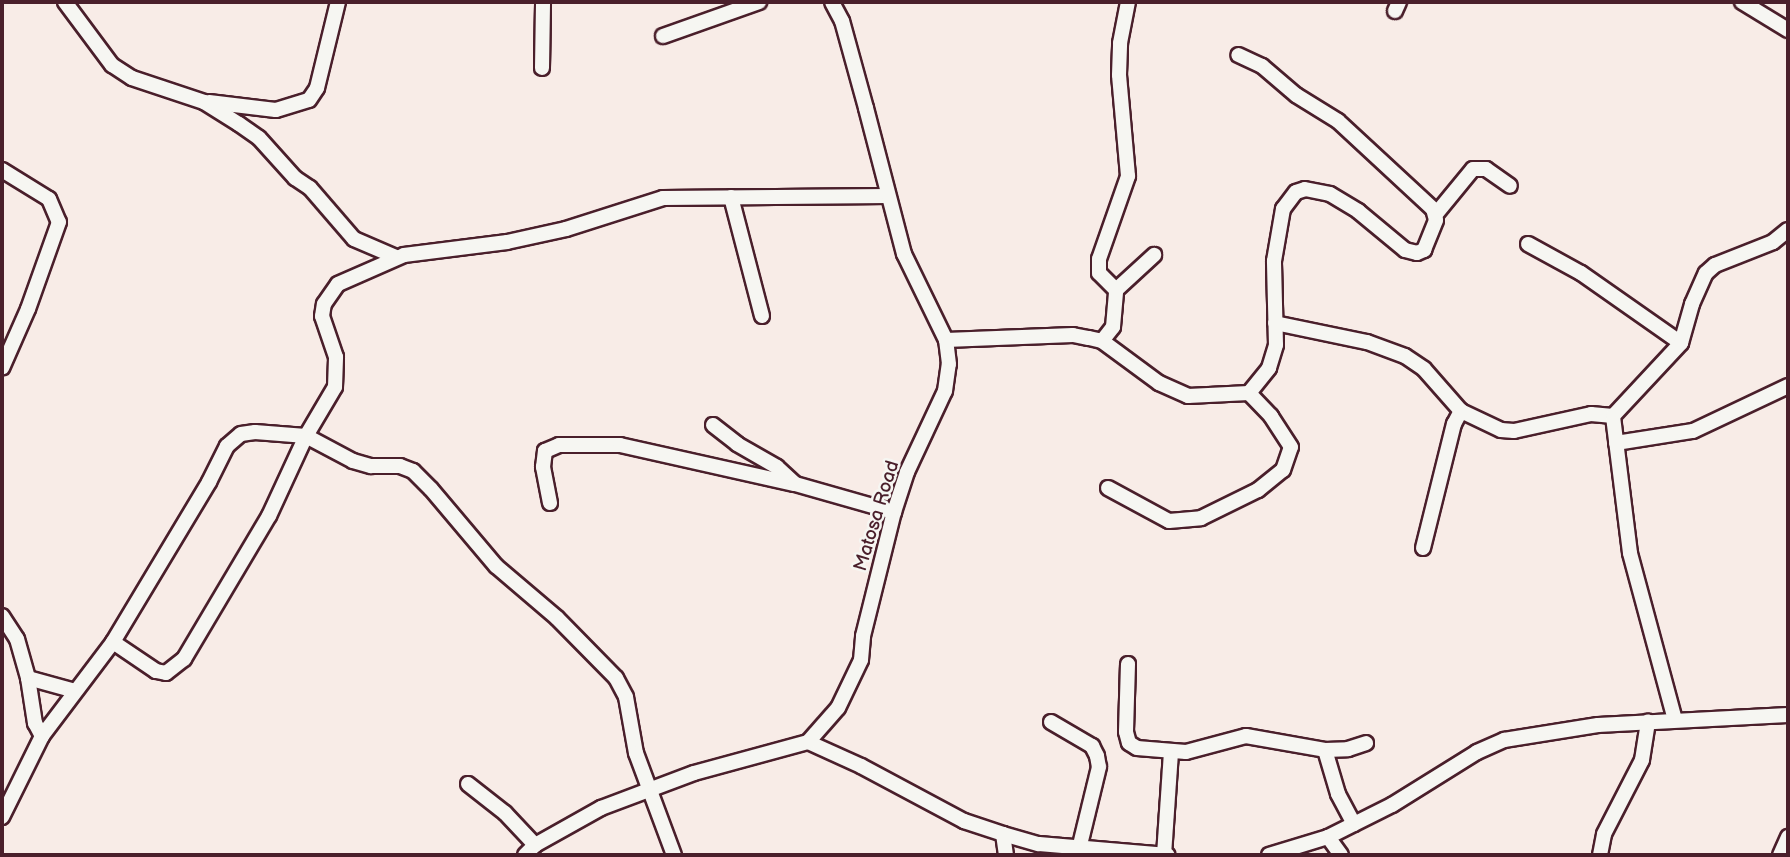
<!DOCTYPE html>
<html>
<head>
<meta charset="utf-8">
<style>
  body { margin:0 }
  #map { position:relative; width:1790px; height:857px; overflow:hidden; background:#f8ece7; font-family:"Balsamiq Sans",sans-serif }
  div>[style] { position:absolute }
  .roads { filter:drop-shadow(2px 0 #4a1f2b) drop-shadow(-2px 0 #4a1f2b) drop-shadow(0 2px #4a1f2b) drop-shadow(0 -2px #4a1f2b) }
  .minor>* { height:14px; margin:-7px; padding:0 7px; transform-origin:7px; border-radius:7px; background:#f6f6f2 }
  span { translate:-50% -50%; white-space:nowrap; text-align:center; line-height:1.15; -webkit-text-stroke:5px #f6f6f2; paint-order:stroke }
  .street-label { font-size:19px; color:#4a1f2b }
  .frame { position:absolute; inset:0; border:4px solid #4a1f2b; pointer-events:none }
</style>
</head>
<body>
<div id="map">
  <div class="roads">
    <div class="minor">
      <div style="left:65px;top:2px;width:79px;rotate:53.3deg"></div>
      <div style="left:112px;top:65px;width:24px;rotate:33deg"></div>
      <div style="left:132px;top:78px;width:76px;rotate:18.4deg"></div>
      <div style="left:204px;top:102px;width:41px;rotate:32.2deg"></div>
      <div style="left:239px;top:124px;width:24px;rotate:35deg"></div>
      <div style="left:259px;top:138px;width:54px;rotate:48deg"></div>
      <div style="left:295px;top:178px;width:18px;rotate:34deg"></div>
      <div style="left:310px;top:188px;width:67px;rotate:49.2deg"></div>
      <div style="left:354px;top:239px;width:46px;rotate:23.2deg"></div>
      <div style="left:1742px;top:2px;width:54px;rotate:31.3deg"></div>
      <div style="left:1395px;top:11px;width:10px;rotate:-66deg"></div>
      <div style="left:663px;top:36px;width:102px;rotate:-19.5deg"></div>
      <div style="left:542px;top:68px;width:66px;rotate:-89.1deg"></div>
      <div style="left:209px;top:102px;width:67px;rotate:6.8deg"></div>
      <div style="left:276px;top:110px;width:34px;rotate:-17deg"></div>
      <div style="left:309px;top:100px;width:14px;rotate:-56deg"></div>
      <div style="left:317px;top:88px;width:89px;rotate:-76.3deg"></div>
      <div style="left:2px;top:170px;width:55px;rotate:31.7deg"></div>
      <div style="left:49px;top:199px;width:25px;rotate:67deg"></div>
      <div style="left:59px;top:222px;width:92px;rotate:109.6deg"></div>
      <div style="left:28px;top:309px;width:64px;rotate:113.8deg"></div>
      <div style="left:731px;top:197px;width:123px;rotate:75.4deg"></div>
      <div style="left:1436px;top:214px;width:58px;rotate:-50.6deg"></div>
      <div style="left:1473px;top:169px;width:13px"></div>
      <div style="left:1486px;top:169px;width:29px;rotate:35deg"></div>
      <div style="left:1528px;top:244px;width:60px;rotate:28.7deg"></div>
      <div style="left:1581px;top:273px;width:122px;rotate:35deg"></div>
      <div style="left:1116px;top:290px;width:24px;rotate:-135deg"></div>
      <div style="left:1099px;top:273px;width:14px;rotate:-90deg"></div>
      <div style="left:1099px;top:259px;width:88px;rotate:-70.7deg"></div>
      <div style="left:1128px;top:176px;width:101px;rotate:-95.1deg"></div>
      <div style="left:1119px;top:75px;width:32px;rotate:-88deg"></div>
      <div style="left:1120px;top:43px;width:42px;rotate:-79deg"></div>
      <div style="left:1275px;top:323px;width:94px;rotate:11.7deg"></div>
      <div style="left:1367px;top:342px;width:40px;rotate:20.2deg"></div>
      <div style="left:1405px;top:356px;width:23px;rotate:34deg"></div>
      <div style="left:1424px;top:369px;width:56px;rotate:48.6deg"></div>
      <div style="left:1461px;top:411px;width:44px;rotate:25.4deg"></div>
      <div style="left:1501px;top:430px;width:13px;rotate:4deg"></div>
      <div style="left:1514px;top:431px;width:79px;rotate:-12.4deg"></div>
      <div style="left:1591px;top:414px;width:22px;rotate:5deg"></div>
      <div style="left:946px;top:340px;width:127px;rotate:-2.3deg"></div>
      <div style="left:1073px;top:335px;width:16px;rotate:11deg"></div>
      <div style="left:1089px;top:338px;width:13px;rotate:13deg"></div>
      <div style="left:1102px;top:341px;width:71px;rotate:36.4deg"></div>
      <div style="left:1159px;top:383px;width:32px;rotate:24deg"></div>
      <div style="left:1188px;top:396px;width:61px;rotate:-2.8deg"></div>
      <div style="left:1249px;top:393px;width:32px;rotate:-51deg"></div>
      <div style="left:1269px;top:368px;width:24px;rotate:-73deg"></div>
      <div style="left:1276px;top:345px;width:84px;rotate:-91.4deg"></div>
      <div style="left:1274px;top:261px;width:53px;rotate:-80.2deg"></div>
      <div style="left:1283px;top:209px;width:21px;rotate:-53deg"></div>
      <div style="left:1296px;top:192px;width:9px;rotate:-18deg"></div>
      <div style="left:1305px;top:189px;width:25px;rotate:11deg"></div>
      <div style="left:1330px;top:194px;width:33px;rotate:31deg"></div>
      <div style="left:1358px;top:211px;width:61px;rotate:39.7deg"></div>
      <div style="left:1405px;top:250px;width:12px;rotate:14deg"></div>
      <div style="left:1417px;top:253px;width:8px;rotate:-23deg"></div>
      <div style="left:1424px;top:250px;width:32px;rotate:-68deg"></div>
      <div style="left:1436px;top:220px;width:11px;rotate:-105deg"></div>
      <div style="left:1433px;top:209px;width:129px;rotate:-137.2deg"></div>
      <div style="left:1338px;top:121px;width:49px;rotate:-148.2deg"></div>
      <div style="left:1296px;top:95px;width:45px;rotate:-139.5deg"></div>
      <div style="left:1262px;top:66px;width:26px;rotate:-155deg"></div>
      <div style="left:1102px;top:341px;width:18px;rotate:-52deg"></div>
      <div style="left:1113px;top:327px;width:37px;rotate:-85deg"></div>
      <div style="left:1116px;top:290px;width:52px;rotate:-42.6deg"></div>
      <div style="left:713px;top:425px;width:31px;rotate:38deg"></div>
      <div style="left:737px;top:444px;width:46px;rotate:29.9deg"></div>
      <div style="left:777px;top:467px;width:23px;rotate:43deg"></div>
      <div style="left:1616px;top:443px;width:78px;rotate:-8.9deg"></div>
      <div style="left:1693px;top:431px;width:105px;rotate:-25.3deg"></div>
      <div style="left:1108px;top:488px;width:69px;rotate:28.4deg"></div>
      <div style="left:1169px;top:521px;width:32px;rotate:-5deg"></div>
      <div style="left:1201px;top:518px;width:64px;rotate:-26.2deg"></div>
      <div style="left:1258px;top:490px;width:32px;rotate:-39deg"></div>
      <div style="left:1283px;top:470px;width:24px;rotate:-71deg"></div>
      <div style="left:1291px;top:447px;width:37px;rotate:-123deg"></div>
      <div style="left:1271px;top:416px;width:32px;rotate:-134deg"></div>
      <div style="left:550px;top:503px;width:37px;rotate:-101deg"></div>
      <div style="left:543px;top:467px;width:16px;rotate:-83deg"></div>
      <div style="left:545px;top:451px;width:15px;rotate:-23deg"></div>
      <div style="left:559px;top:445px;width:61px"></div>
      <div style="left:620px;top:445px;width:179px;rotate:12.6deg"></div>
      <div style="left:795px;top:484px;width:103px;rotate:15.8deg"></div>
      <div style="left:1423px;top:548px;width:128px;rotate:-76deg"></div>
      <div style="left:1454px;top:424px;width:15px;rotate:-62deg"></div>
      <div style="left:2px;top:616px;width:27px;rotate:57deg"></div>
      <div style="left:17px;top:639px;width:41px;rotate:74.2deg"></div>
      <div style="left:28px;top:678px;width:49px;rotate:15.5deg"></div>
      <div style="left:113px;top:642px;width:52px;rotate:34deg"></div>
      <div style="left:156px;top:671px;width:10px;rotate:11deg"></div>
      <div style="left:166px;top:673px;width:23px;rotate:-38deg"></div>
      <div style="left:184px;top:659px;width:166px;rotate:-59.3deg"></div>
      <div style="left:269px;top:516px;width:88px;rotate:-65.2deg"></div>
      <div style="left:306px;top:436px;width:57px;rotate:-59.4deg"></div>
      <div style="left:335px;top:387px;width:30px;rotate:-88deg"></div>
      <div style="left:336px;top:357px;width:43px;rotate:-108.9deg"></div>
      <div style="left:322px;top:316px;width:12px;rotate:-81deg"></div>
      <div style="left:324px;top:304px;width:24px;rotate:-55deg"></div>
      <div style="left:338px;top:284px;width:72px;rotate:-23.7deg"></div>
      <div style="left:404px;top:255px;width:104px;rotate:-7.2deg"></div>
      <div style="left:507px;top:242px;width:60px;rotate:-12.4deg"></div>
      <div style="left:566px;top:229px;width:102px;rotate:-17.7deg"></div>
      <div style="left:663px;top:198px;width:225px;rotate:-0.5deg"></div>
      <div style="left:1128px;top:664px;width:68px;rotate:91.7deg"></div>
      <div style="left:1126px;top:732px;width:11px;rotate:75deg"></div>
      <div style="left:1129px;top:743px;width:9px;rotate:32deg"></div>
      <div style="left:1137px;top:748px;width:49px;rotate:4.7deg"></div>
      <div style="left:1186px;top:752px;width:62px;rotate:-14.9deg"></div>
      <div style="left:1246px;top:736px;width:80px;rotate:10deg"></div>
      <div style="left:1325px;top:750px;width:23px;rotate:-2deg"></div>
      <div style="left:1348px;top:749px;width:19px;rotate:-18deg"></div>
      <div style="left:28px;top:678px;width:46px;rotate:81.2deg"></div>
      <div style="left:35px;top:723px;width:15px;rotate:62deg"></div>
      <div style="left:1675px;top:720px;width:173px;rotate:-105.1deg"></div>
      <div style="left:1630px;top:553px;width:138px;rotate:-97.1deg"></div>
      <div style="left:1613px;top:416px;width:100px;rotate:-47deg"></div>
      <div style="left:1681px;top:343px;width:41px;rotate:-74.2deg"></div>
      <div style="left:1692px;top:304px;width:34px;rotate:-66deg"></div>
      <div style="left:1706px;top:273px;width:12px;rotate:-42deg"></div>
      <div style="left:1715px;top:265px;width:62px;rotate:-21.6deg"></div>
      <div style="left:1773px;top:242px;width:19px;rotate:-39deg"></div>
      <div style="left:1051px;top:722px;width:48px;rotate:30.3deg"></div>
      <div style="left:1092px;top:746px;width:11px;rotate:63deg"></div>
      <div style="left:1097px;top:756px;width:11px;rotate:80deg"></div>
      <div style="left:1099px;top:767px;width:84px;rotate:103.7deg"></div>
      <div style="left:808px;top:742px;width:58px;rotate:24.4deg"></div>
      <div style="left:861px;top:766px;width:117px;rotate:28.1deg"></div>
      <div style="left:964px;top:821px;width:41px;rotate:18.4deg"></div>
      <div style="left:1003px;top:834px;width:37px;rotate:16deg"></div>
      <div style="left:1039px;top:844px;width:129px;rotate:4.9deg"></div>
      <div style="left:1325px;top:750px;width:46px;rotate:73.5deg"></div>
      <div style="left:1338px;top:794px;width:34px;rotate:62deg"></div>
      <div style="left:468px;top:784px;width:47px;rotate:38.1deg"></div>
      <div style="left:505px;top:813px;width:44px;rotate:46.8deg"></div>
      <div style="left:2px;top:817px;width:90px;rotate:-63.7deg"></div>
      <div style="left:42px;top:736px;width:118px;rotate:-52.9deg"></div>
      <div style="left:113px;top:642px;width:187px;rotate:-59deg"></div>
      <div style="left:209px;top:482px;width:40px;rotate:-63.4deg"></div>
      <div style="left:227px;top:446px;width:18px;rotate:-41deg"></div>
      <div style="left:241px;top:434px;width:14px;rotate:-8deg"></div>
      <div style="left:255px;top:432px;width:51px;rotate:4.5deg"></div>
      <div style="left:306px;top:436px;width:53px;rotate:28deg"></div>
      <div style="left:353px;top:461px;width:19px;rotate:16deg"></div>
      <div style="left:371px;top:466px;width:29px"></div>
      <div style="left:400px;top:466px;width:14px;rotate:21deg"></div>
      <div style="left:413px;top:471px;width:25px;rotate:45deg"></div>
      <div style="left:431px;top:489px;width:101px;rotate:49.8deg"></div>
      <div style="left:496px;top:566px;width:80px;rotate:40.4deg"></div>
      <div style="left:557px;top:618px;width:84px;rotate:45.5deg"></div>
      <div style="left:616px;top:678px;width:21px;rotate:62deg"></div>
      <div style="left:626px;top:697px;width:57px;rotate:79.9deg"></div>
      <div style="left:636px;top:753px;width:109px;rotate:69.6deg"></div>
      <div style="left:1003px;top:834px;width:21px;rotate:82deg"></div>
      <div style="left:1328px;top:837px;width:22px;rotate:54deg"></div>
      <div style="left:525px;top:855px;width:14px;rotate:-45deg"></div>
      <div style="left:535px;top:845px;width:76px;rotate:-29.3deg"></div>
      <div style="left:601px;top:808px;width:99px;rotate:-20.6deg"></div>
      <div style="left:694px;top:773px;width:118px;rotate:-15.2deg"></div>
      <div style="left:808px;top:742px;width:45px;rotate:-48.6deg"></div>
      <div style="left:838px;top:708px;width:53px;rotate:-64.4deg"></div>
      <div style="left:861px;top:660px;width:24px;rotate:-85deg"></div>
      <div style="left:863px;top:636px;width:128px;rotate:-76deg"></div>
      <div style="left:894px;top:512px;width:42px;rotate:-72deg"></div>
      <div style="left:907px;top:472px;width:89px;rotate:-64.9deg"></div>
      <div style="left:945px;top:391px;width:27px;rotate:-82deg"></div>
      <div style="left:949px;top:364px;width:24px;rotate:-97deg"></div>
      <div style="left:946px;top:340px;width:96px;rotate:-116deg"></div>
      <div style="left:904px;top:254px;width:151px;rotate:-104.6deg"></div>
      <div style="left:866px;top:108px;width:90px;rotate:-105.4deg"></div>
      <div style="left:842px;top:21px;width:21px;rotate:-118deg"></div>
      <div style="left:1164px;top:855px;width:104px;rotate:-86.1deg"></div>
      <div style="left:1269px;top:855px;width:62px;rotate:-17deg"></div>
      <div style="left:1328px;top:837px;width:72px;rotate:-26.6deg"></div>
      <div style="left:1392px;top:805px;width:100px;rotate:-31.9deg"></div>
      <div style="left:1477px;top:752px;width:30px;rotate:-24deg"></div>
      <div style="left:1504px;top:740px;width:95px;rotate:-9.1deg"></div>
      <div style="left:1598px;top:725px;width:190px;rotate:-3deg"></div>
      <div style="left:1600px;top:855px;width:21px;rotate:-79deg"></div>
      <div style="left:1604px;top:834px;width:83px;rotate:-62.8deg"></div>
      <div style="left:1642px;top:760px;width:39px;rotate:-81deg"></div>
      <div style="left:1780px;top:855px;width:20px;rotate:-66deg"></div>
    </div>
  </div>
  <div class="street-label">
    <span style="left:877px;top:516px;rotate:-73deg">Matosa Road</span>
  </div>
  <div class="frame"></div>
</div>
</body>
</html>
